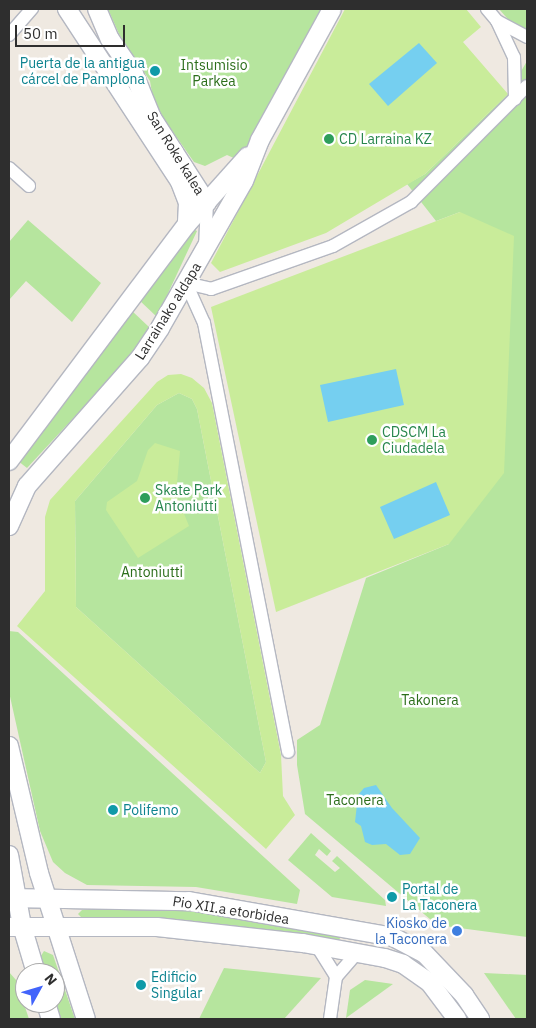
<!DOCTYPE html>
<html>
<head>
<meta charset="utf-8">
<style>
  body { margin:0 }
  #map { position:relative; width:536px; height:1028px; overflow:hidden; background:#efe9e1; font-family:"IBM Plex Sans",sans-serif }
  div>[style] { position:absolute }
  .green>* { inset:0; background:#b6e59e }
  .pitch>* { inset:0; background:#c9ec9a }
  .water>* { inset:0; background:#75cff0 }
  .roads { filter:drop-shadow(1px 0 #b4b7c1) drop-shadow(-1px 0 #b4b7c1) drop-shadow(0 1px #b4b7c1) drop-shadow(0 -1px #b4b7c1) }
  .street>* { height:12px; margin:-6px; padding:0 6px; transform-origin:6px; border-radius:6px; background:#fff }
  .secondary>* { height:18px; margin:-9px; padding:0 9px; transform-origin:9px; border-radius:9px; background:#fff }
  .dots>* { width:14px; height:14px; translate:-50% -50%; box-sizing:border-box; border:2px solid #fff; border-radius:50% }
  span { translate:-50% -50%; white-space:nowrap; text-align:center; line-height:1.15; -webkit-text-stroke:5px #fff; paint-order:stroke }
  .culture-label { font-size:14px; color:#0d838f }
  .right { translate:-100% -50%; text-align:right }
  .left { translate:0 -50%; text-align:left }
  .park-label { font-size:14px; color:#2c6e1b }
  .leisure-label { font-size:14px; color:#27864d }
  .street-label { font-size:14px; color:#2e2e2e }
  .shop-label { font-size:14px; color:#366cbe }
  .frame { position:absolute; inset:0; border:10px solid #2e2e2e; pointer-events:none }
  .north { position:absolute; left:15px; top:963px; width:50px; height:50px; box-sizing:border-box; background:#fff; border:1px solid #ababab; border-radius:50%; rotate:51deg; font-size:14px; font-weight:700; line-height:20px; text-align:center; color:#2e2e2e }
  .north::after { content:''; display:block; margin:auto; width:18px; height:22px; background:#4264fb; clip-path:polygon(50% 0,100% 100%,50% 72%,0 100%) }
  .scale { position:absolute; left:15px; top:25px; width:110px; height:22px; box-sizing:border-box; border:2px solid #2e2e2e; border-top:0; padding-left:6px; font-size:15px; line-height:18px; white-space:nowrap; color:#2e2e2e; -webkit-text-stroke:4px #fff; paint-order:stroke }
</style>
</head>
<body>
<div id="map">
  <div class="green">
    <div style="clip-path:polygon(108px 9px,323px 9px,255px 136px,236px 159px,227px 155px,205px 166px,194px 162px,154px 105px,150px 81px,119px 34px)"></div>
    <div style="clip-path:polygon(499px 9px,527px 9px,527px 41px)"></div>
    <div style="clip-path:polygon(527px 61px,527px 937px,437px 925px,305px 814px,297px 765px,297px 740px,320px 725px,366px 578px,449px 544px,460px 212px,436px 221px,407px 184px,425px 174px,508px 94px)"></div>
    <div style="clip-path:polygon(28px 220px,101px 283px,72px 322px,26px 281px,9px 300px,9px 242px)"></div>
    <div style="clip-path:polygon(193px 229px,197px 231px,157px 317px,138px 299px)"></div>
    <div style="clip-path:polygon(131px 310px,149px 327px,131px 356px,27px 468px,18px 461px)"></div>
    <div style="clip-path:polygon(179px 393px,192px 399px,197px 409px,266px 762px,260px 773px,76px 607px,75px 501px,157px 405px)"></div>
    <div style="clip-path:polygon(9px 631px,18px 632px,300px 890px,297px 904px,196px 887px,87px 885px,65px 873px,53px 862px,40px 831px,9px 692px)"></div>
    <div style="clip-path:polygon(311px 833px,331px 851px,327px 856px,319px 849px,315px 855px,335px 872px,340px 868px,332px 861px,337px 856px,385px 900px,386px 906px,332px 897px,288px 860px)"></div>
    <div style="clip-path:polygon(128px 908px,188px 911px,335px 929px,341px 937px,337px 942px,83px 919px,78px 914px,82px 910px)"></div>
    <div style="clip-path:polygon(44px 951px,53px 955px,75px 1019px,60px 1019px,55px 1003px,55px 973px,44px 973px,39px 959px)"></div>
    <div style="clip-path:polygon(224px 968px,321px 978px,284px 1019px,199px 1019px)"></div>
    <div style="clip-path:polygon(9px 972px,16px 980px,29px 1019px,9px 1019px)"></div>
    <div style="clip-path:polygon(484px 973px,527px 975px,527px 1019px,516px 1019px)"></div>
    <div style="clip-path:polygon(365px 980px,393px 984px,346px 1018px,350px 990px)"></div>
  </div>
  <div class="pitch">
    <div style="clip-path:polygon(345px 9px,466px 9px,481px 27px,463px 42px,508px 94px,425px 174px,326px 233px,220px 272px,211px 263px)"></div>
    <div style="clip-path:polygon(460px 212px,514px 236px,504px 473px,449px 544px,276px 612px,211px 307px)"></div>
    <div style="clip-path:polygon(evenodd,181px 374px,192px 378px,204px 388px,212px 403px,281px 755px,283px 796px,295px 815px,266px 849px,17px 626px,45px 591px,45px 517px,50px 500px,157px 382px,168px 375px,181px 374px,179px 393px,192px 399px,197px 409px,266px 762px,260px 773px,76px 607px,75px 501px,157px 405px,179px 393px)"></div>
    <div style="clip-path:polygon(155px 443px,180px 451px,176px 494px,189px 526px,138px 558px,106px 510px,107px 502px,137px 481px,148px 450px)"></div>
  </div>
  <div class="water">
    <div style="clip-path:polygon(419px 43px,437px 63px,388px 106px,369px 84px)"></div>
    <div style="clip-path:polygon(396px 369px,404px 405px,328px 422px,320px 385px)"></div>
    <div style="clip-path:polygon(436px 482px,450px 515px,394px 539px,380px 507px)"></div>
    <div style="clip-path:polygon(376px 785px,392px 808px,420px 838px,410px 854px,400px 855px,386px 844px,372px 845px,365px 842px,361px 826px,355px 822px,358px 795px,364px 788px)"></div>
  </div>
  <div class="roads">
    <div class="street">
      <div style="left:487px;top:9px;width:16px;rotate:50deg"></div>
      <div style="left:497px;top:21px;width:40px;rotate:65deg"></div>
      <div style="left:514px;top:57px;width:42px;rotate:88.6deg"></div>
      <div style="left:497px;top:21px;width:34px;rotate:28deg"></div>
      <div style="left:9px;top:35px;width:35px;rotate:-49deg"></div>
      <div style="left:9px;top:168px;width:27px;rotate:42deg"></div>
      <div style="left:205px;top:248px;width:45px;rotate:-87.5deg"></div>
      <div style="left:186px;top:283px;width:44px;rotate:65.8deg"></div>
      <div style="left:204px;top:323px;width:437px;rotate:78.9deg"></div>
      <div style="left:186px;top:283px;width:26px;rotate:13deg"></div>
      <div style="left:211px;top:289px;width:129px;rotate:-19.4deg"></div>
      <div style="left:333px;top:246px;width:90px;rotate:-29.4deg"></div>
      <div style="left:411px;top:202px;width:164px;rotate:-45deg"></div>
      <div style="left:317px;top:946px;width:36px;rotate:58deg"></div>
      <div style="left:330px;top:1019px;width:42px;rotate:-81.9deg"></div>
      <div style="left:336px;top:977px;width:32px;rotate:-49deg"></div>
    </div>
    <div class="secondary">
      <div style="left:67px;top:9px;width:207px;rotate:56.8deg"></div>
      <div style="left:180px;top:182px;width:22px;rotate:69deg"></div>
      <div style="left:188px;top:203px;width:21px;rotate:93deg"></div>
      <div style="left:97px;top:9px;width:33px;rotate:67deg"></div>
      <div style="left:110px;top:39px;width:42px;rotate:55.6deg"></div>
      <div style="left:134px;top:74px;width:48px;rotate:67.8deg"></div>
      <div style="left:152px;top:118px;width:101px;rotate:57.1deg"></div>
      <div style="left:9px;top:461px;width:296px;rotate:-53.1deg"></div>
      <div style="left:187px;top:224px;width:91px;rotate:-48.1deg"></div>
      <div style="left:9px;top:526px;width:44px;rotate:-65.8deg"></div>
      <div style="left:27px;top:486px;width:171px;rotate:-48.6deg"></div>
      <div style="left:140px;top:358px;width:36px;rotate:-56deg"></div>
      <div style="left:160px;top:328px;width:169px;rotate:-60.3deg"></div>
      <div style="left:244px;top:181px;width:44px;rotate:-68.7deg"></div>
      <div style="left:260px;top:140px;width:149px;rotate:-61.2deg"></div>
      <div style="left:9px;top:746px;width:130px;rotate:76.7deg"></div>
      <div style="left:39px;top:873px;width:153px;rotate:72.2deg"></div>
      <div style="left:9px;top:855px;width:72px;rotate:79.6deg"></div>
      <div style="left:22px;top:926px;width:49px;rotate:73.4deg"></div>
      <div style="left:9px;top:898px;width:180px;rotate:1deg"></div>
      <div style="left:189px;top:901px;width:207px;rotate:10deg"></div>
      <div style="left:393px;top:937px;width:36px;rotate:28deg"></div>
      <div style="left:425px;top:954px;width:57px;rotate:46.4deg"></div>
      <div style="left:464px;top:995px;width:29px;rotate:56deg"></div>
      <div style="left:9px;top:927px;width:148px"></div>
      <div style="left:157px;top:927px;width:147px;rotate:6.3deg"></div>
      <div style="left:303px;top:943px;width:83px;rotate:10.4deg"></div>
      <div style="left:385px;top:958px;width:19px;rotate:18deg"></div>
      <div style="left:403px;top:964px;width:33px;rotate:35deg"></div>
      <div style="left:430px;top:983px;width:45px;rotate:53.1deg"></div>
      <div style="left:46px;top:1003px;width:17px;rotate:73deg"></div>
    </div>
  </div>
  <div class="dots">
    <div style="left:155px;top:71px;background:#0f9aa8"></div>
    <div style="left:329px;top:139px;background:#2e9e5b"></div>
    <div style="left:372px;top:440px;background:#2e9e5b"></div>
    <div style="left:145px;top:498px;background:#2e9e5b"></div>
    <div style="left:113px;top:810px;background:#0f9aa8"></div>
    <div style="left:392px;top:897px;background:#0f9aa8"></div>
    <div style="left:457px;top:931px;background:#3f7fe0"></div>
    <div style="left:141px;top:985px;background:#0f9aa8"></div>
  </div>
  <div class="culture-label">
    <span class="right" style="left:145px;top:71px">Puerta de la antigua<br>cárcel de Pamplona</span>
    <span class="left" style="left:123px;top:810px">Polifemo</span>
    <span class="left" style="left:402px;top:897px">Portal de<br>La Taconera</span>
    <span class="left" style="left:151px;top:985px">Edificio<br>Singular</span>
  </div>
  <div class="park-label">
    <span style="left:214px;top:73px">Intsumisio<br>Parkea</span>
    <span style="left:152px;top:572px">Antoniutti</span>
    <span style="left:430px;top:700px">Takonera</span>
    <span style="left:355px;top:800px">Taconera</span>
  </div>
  <div class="leisure-label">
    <span class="left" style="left:339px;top:139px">CD Larraina KZ</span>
    <span class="left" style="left:382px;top:440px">CDSCM La<br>Ciudadela</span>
    <span class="left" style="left:155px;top:498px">Skate Park<br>Antoniutti</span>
  </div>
  <div class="street-label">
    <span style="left:176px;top:153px;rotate:58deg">San Roke kalea</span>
    <span style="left:168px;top:311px;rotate:-58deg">Larrainako aldapa</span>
    <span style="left:231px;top:910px;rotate:9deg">Pio XII.a etorbidea</span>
  </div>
  <div class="shop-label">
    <span class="right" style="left:447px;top:931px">Kiosko de<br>la Taconera</span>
  </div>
  <div class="frame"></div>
  <div class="north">N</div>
  <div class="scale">50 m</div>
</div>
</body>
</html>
